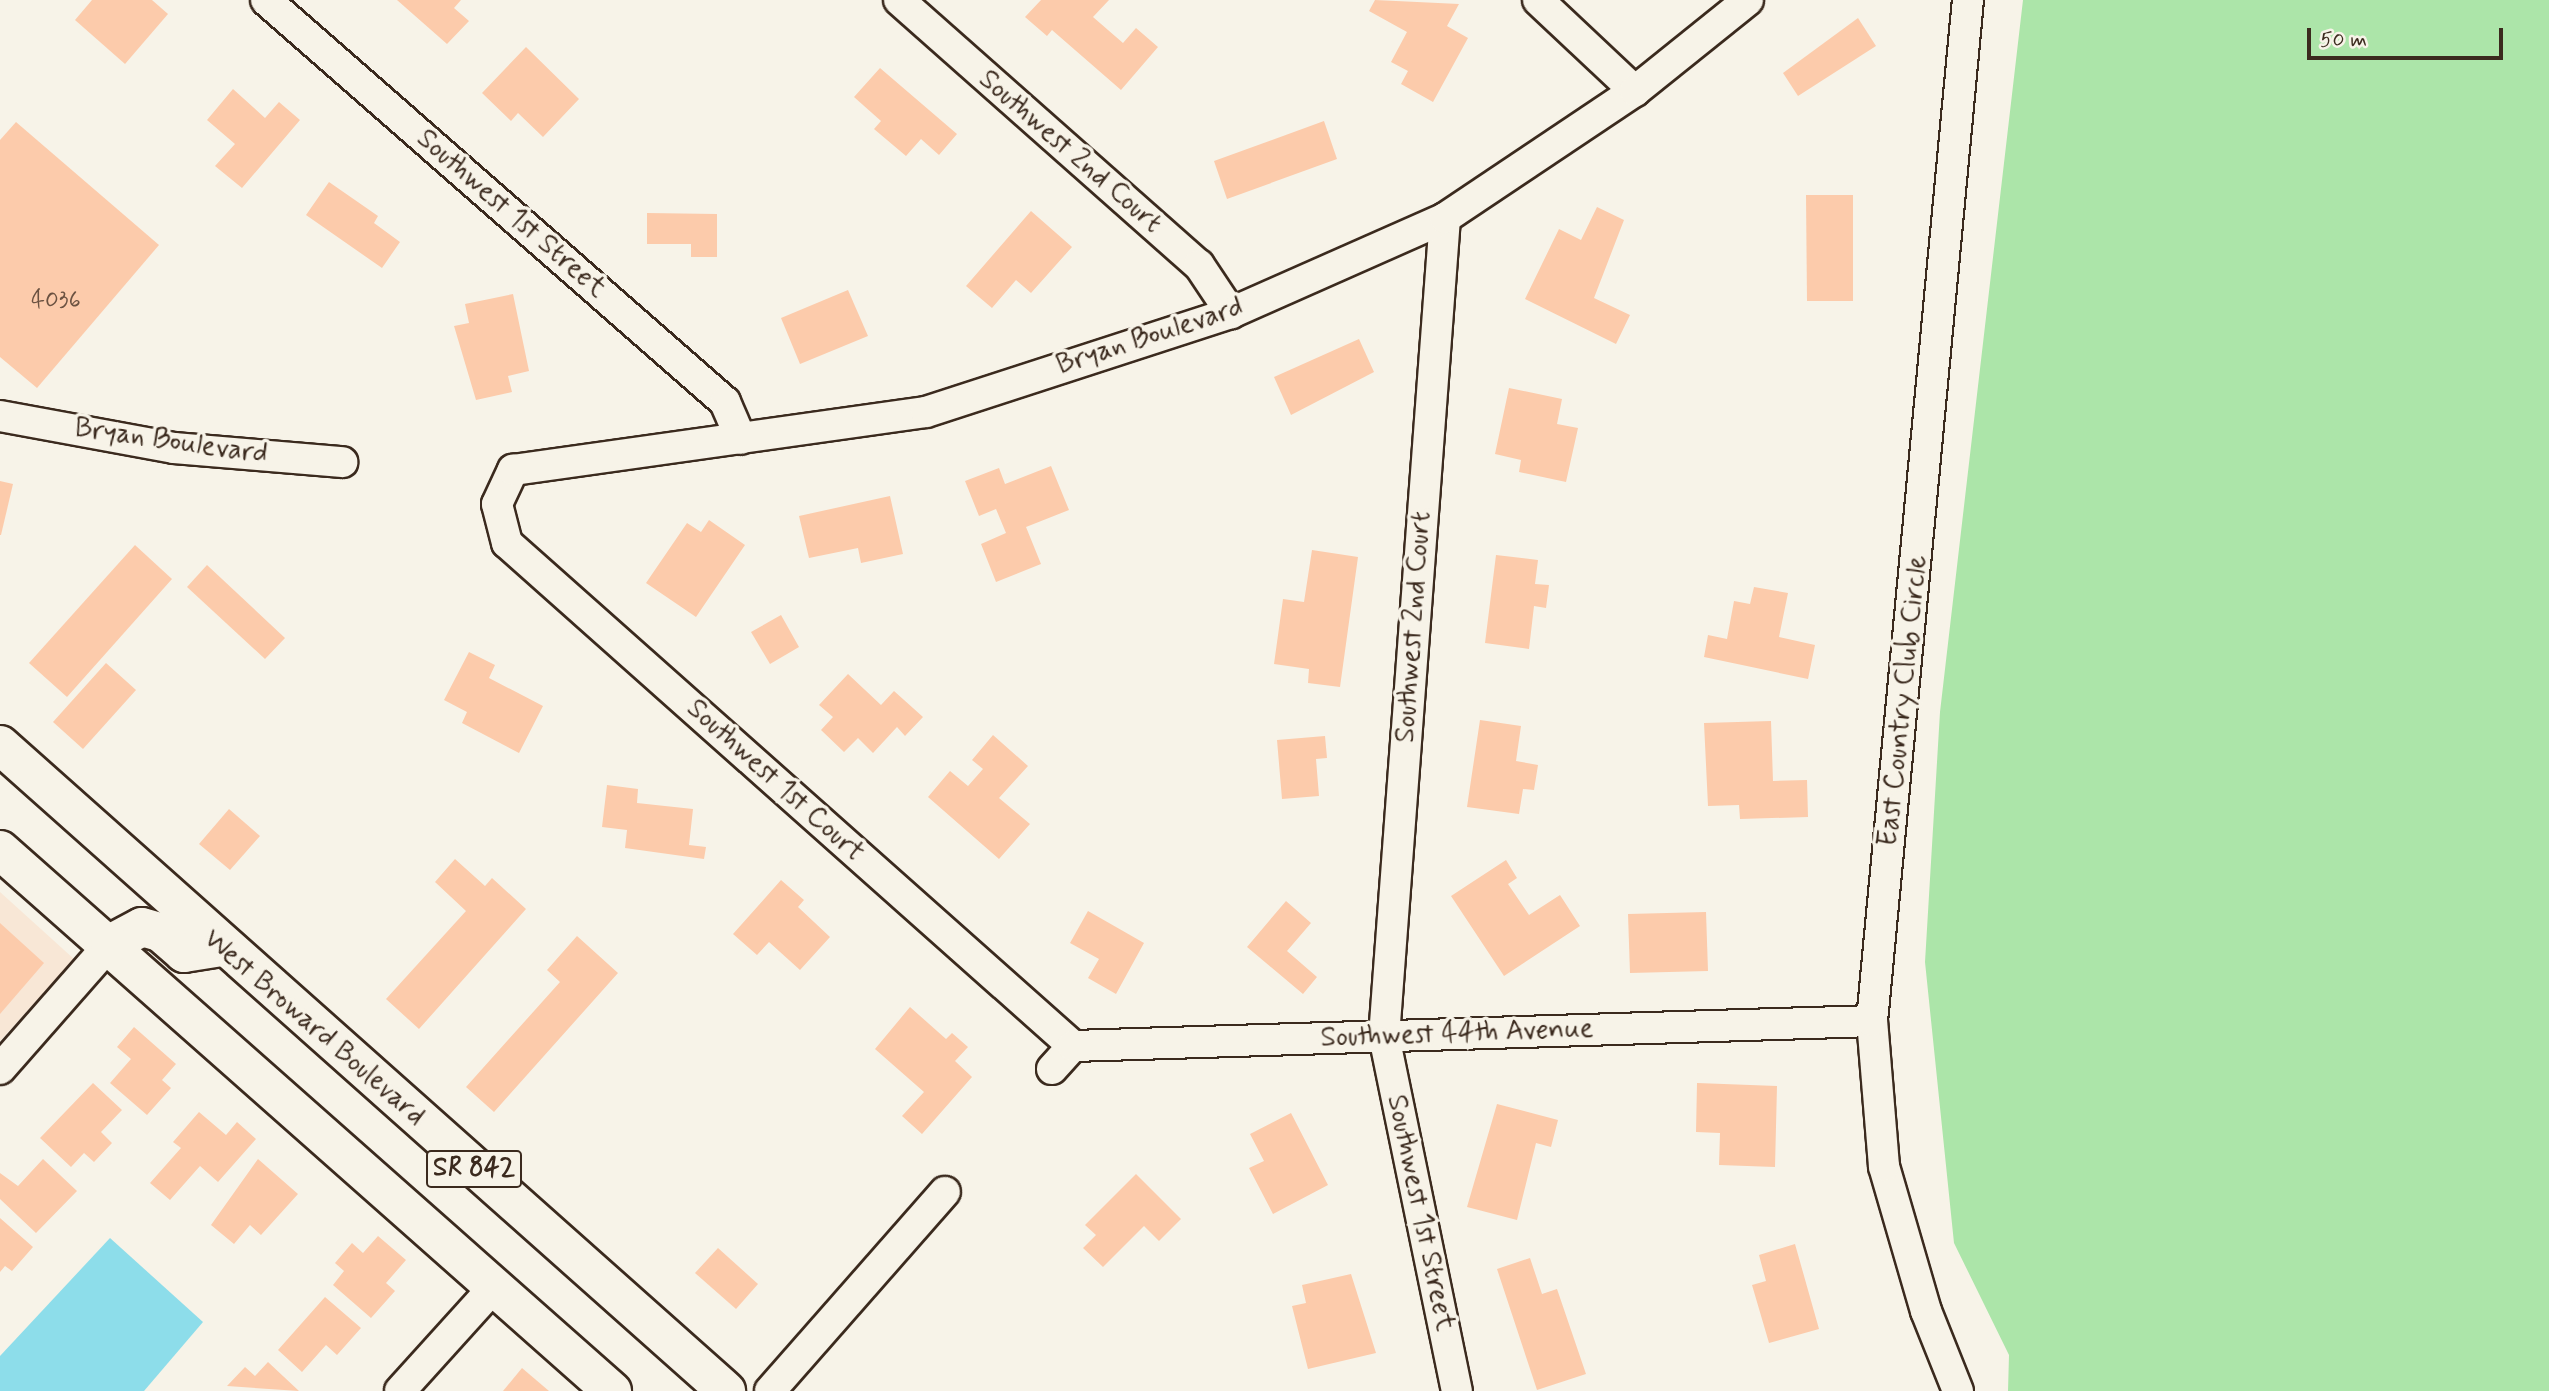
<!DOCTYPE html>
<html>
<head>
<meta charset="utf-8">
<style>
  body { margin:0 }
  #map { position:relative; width:2549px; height:1391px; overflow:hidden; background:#f7f3e8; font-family:Mynerve,sans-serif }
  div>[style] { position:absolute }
  .built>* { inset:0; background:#f8e7d6 }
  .green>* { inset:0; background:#ace5a9 }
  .water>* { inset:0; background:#8dddea }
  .building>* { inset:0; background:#fccbab }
  .roads { filter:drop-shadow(2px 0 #3b2a1e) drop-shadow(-2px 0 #3b2a1e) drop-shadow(0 2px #3b2a1e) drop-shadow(0 -2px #3b2a1e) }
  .street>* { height:30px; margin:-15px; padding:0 15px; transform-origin:15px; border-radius:15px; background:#f7f3e8 }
  .primary>* { height:38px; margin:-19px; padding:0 19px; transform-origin:19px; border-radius:19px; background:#f7f3e8 }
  span { translate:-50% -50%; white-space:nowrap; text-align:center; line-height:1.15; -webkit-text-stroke:7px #f7f3e8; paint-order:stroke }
  .number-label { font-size:24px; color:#6b5241 }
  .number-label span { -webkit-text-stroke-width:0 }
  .shield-label span { padding:2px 5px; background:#f7f3e8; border:2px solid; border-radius:5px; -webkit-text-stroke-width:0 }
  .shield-label { font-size:26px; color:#3b2a1e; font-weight:700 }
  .street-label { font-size:28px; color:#3b2a1e }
  .scale { position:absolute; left:2307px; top:28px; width:196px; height:32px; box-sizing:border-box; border:4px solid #3b2a1e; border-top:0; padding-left:9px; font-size:21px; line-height:24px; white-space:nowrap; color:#3b2a1e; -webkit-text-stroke:5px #f7f3e8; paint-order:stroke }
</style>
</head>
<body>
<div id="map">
  <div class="built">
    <div style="clip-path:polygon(0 892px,74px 959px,0 1041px)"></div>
  </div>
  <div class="green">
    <div style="clip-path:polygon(2023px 0,2549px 0,2549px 1391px,2008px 1391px,2009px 1355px,1954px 1243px,1925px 962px,1940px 712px)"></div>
  </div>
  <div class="water">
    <div style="clip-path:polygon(110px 1238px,203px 1322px,144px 1391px,0 1391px,0 1356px)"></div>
  </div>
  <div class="building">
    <div style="clip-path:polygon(92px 0,152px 0,168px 14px,125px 64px,75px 20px)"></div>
    <div style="clip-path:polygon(397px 0,461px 0,454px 8px,469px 21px,447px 44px)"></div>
    <div style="clip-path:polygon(1041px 0,1109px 0,1093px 17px,1123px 43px,1136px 28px,1158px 47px,1121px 90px,1052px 30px,1047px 36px,1025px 17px)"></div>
    <div style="clip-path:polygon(1375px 0,1459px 4px,1447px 26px,1468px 38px,1433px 102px,1401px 84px,1408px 71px,1391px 62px,1407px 32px,1369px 11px)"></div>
    <div style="clip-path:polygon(1858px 18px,1876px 46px,1798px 96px,1783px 73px)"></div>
    <div style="clip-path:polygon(526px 47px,579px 99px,543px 137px,518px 113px,511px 121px,482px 93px)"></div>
    <div style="clip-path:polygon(880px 68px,957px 134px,939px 155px,921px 139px,906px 156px,874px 129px,881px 121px,854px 97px)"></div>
    <div style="clip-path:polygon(233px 89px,265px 118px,279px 102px,300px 120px,242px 188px,215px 166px,235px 144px,207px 120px)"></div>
    <div style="clip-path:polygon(1324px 121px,1337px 159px,1227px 199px,1214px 161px)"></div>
    <div style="clip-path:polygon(16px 122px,159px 245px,37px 388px,0 357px,0 140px)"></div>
    <div style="clip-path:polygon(329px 182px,378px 216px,374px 223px,400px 242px,382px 268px,306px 215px)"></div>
    <div style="clip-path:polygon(1806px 195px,1853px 195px,1853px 301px,1807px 301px)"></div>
    <div style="clip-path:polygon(1597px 207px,1624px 220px,1594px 298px,1630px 315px,1616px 344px,1525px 299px,1559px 229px,1581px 240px)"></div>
    <div style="clip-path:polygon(1031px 211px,1072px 247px,1031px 293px,1016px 280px,992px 308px,966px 286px)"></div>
    <div style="clip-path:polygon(647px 213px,717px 214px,717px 257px,691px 257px,691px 244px,647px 244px)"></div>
    <div style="clip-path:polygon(848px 290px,868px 336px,800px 364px,781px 318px)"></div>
    <div style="clip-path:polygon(513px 294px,529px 371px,508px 376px,512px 392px,476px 400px,454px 326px,469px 323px,465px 304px)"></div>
    <div style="clip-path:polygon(1359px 339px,1374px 372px,1291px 415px,1274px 377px)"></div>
    <div style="clip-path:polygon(1509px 388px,1562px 399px,1557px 424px,1578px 428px,1566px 482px,1519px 472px,1521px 460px,1495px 454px)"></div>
    <div style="clip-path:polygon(1051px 466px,1069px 510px,1026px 527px,1041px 564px,996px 582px,981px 544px,1006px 533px,996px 509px,979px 516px,965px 481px,999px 468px,1005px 484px)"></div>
    <div style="clip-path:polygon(0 481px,13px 484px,1px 535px,0 535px)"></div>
    <div style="clip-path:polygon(890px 496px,903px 554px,861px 563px,858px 548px,809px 558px,799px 516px)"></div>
    <div style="clip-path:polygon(709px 520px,745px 545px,696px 617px,646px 583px,687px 523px,701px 532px)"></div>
    <div style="clip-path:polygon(135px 545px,172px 579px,67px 697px,29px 663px)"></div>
    <div style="clip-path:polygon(1312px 550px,1358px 557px,1340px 687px,1308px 683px,1309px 669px,1274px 664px,1283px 599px,1304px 602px)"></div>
    <div style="clip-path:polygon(1496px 555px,1538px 560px,1535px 584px,1549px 585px,1546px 608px,1534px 606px,1529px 649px,1485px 643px)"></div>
    <div style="clip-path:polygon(207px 565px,285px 638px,265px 659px,187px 587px)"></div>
    <div style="clip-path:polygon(1754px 587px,1788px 593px,1779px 637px,1815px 645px,1808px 679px,1704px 657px,1708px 635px,1727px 639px,1734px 601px,1750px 604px)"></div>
    <div style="clip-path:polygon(781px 615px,799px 647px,770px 664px,751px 632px)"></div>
    <div style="clip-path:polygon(469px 652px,495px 665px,489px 678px,543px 706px,519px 753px,462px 723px,467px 712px,444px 700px)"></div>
    <div style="clip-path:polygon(106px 663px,136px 690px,83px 749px,53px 722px)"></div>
    <div style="clip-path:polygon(848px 674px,881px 705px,894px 691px,923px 717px,905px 736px,897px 727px,873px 753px,858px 738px,844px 752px,821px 730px,833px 717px,819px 705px)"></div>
    <div style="clip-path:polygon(1480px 720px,1521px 726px,1516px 761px,1538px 765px,1534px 790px,1523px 789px,1519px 814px,1467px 807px)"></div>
    <div style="clip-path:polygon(1771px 721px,1773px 781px,1807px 780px,1808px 817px,1740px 819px,1739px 805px,1708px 806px,1704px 723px)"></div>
    <div style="clip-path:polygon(993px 735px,1028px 766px,999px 798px,1030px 824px,999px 859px,928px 797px,950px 771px,968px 786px,983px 769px,972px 760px)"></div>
    <div style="clip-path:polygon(1325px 736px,1327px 758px,1316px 759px,1319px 796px,1282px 799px,1277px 740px)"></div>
    <div style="clip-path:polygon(607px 785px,638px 789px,637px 803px,693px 809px,689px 845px,706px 847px,704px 859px,625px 848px,627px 830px,602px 827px)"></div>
    <div style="clip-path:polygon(229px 809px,260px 836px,230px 870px,199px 844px)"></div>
    <div style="clip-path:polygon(455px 859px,485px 886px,492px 878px,526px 909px,419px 1029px,386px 999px,466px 911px,435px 882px)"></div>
    <div style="clip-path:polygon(1506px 860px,1517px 878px,1508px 884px,1529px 915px,1560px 895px,1580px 926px,1504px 976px,1451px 896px)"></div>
    <div style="clip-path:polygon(781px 880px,804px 900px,798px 907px,830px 937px,800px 970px,769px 942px,757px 955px,733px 934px)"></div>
    <div style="clip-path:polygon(1286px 901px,1311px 923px,1287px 951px,1317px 977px,1303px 994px,1247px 947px)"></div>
    <div style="clip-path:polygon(1088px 911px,1144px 943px,1116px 994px,1088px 978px,1099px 959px,1070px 943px)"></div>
    <div style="clip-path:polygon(1706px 912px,1708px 971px,1630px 973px,1628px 914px)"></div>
    <div style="clip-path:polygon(0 923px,44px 963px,0 1014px)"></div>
    <div style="clip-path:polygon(577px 936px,618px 973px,494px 1112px,466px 1087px,560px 982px,547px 970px)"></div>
    <div style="clip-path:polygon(910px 1007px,946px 1039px,952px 1033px,968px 1047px,955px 1061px,972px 1077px,922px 1134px,902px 1116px,924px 1092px,875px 1049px)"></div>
    <div style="clip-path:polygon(134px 1027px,176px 1064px,162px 1080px,171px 1088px,147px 1115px,110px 1083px,131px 1059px,117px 1047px)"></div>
    <div style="clip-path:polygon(93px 1083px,122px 1110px,101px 1132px,112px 1143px,94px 1162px,84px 1153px,71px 1167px,40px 1138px)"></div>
    <div style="clip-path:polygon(1697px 1083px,1777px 1086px,1775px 1167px,1719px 1165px,1720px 1133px,1696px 1132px)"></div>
    <div style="clip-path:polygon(1497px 1104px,1558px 1120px,1551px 1147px,1536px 1143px,1517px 1220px,1467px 1207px)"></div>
    <div style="clip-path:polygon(199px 1112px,226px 1135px,237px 1122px,256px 1139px,218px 1182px,200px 1166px,170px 1200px,150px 1183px,181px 1148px,173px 1142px)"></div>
    <div style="clip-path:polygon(1291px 1113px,1328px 1185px,1273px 1214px,1249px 1168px,1264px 1161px,1250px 1134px)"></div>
    <div style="clip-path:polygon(43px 1159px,77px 1191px,36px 1233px,0 1199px,0 1173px,18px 1186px)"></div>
    <div style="clip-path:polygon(258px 1159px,298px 1194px,261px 1235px,250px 1225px,234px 1244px,211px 1225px)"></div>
    <div style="clip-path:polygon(1136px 1174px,1181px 1219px,1159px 1241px,1144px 1226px,1103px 1267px,1083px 1248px,1096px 1235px,1085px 1225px)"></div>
    <div style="clip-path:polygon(0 1218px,33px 1247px,12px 1271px,5px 1266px,0 1272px)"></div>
    <div style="clip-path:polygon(378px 1236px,406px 1260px,386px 1283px,395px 1291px,371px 1318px,333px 1285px,344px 1271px,335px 1263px,352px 1243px,363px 1253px)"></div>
    <div style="clip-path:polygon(1795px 1244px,1819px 1329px,1769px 1343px,1752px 1285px,1766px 1281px,1759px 1255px)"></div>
    <div style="clip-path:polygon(718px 1248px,758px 1284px,736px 1309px,695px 1273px)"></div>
    <div style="clip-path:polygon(1530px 1258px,1542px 1294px,1557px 1289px,1586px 1374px,1537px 1390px,1497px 1269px)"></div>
    <div style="clip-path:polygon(1351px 1274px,1376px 1353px,1308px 1369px,1292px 1306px,1306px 1303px,1302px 1285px)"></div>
    <div style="clip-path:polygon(325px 1297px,361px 1328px,337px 1355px,326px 1345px,302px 1372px,278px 1350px)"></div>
    <div style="clip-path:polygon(268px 1362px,299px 1391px,227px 1386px,245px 1367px,255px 1376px)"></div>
    <div style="clip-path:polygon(522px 1368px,549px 1391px,503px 1391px)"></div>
  </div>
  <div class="roads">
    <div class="street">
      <div style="left:266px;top:0;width:610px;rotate:41.21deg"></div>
      <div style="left:725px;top:402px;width:40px;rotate:66.6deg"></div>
      <div style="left:899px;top:0;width:400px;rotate:41.5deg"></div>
      <div style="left:1199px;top:265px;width:58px;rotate:56.3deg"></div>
      <div style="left:1538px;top:0;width:133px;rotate:43.2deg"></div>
      <div style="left:1445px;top:218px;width:820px;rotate:94.26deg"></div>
      <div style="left:1384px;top:1036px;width:362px;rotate:78.4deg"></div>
      <div style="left:0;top:416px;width:177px;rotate:10.4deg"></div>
      <div style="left:174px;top:448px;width:169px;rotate:4.8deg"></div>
      <div style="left:1073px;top:1046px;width:757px;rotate:-138.37deg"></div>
      <div style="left:507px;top:543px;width:40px;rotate:-104.4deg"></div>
      <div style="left:497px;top:504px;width:38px;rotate:-65deg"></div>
      <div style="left:513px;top:470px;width:417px;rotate:-8deg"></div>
      <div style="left:926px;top:412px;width:321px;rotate:-18deg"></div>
      <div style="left:1231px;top:313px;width:234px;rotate:-23.9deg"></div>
      <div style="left:1445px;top:218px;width:229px;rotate:-33.8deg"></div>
      <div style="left:1635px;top:91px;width:145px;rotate:-38.8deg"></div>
      <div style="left:0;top:1069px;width:167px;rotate:-48.7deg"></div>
      <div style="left:1052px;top:1069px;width:31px;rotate:-48deg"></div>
      <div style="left:1073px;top:1046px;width:799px;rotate:-1.79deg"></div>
      <div style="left:400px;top:1391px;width:140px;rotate:-47.9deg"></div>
      <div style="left:770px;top:1391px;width:265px;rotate:-48.7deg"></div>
      <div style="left:1958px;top:1391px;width:86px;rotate:-111.8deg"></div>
      <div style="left:1926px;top:1311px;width:151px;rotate:-106.2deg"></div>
      <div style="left:1884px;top:1166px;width:145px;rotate:-94.7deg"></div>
      <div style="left:1872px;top:1021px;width:1026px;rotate:-84.63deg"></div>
    </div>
    <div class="primary">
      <div style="left:0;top:745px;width:972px;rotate:41.66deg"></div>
      <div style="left:0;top:850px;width:817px;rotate:41.48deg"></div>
      <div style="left:110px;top:944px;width:36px;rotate:-28deg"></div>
      <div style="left:142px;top:927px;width:19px;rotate:16deg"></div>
      <div style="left:160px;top:932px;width:32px;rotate:41deg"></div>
      <div style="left:184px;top:953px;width:38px;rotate:-9deg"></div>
    </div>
  </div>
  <div class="number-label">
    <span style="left:56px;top:301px">4036</span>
  </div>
  <div class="shield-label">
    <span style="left:474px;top:1169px">SR 842</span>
  </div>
  <div class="street-label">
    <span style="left:1070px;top:152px;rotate:41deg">Southwest 2nd Court</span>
    <span style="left:511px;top:214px;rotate:41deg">Southwest 1st Street</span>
    <span style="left:1150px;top:337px;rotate:-18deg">Bryan Boulevard</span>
    <span style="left:171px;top:442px;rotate:8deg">Bryan Boulevard</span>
    <span style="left:1414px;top:627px;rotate:-86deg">Southwest 2nd Court</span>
    <span style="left:1904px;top:701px;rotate:-84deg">East Country Club Circle</span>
    <span style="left:775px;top:781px;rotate:42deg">Southwest 1st Court</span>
    <span style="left:314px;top:1028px;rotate:41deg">West Broward Boulevard</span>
    <span style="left:1457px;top:1034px;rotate:-2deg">Southwest 44th Avenue</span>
    <span style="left:1420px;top:1213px;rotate:78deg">Southwest 1st Street</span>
  </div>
  <div class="scale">50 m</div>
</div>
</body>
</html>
